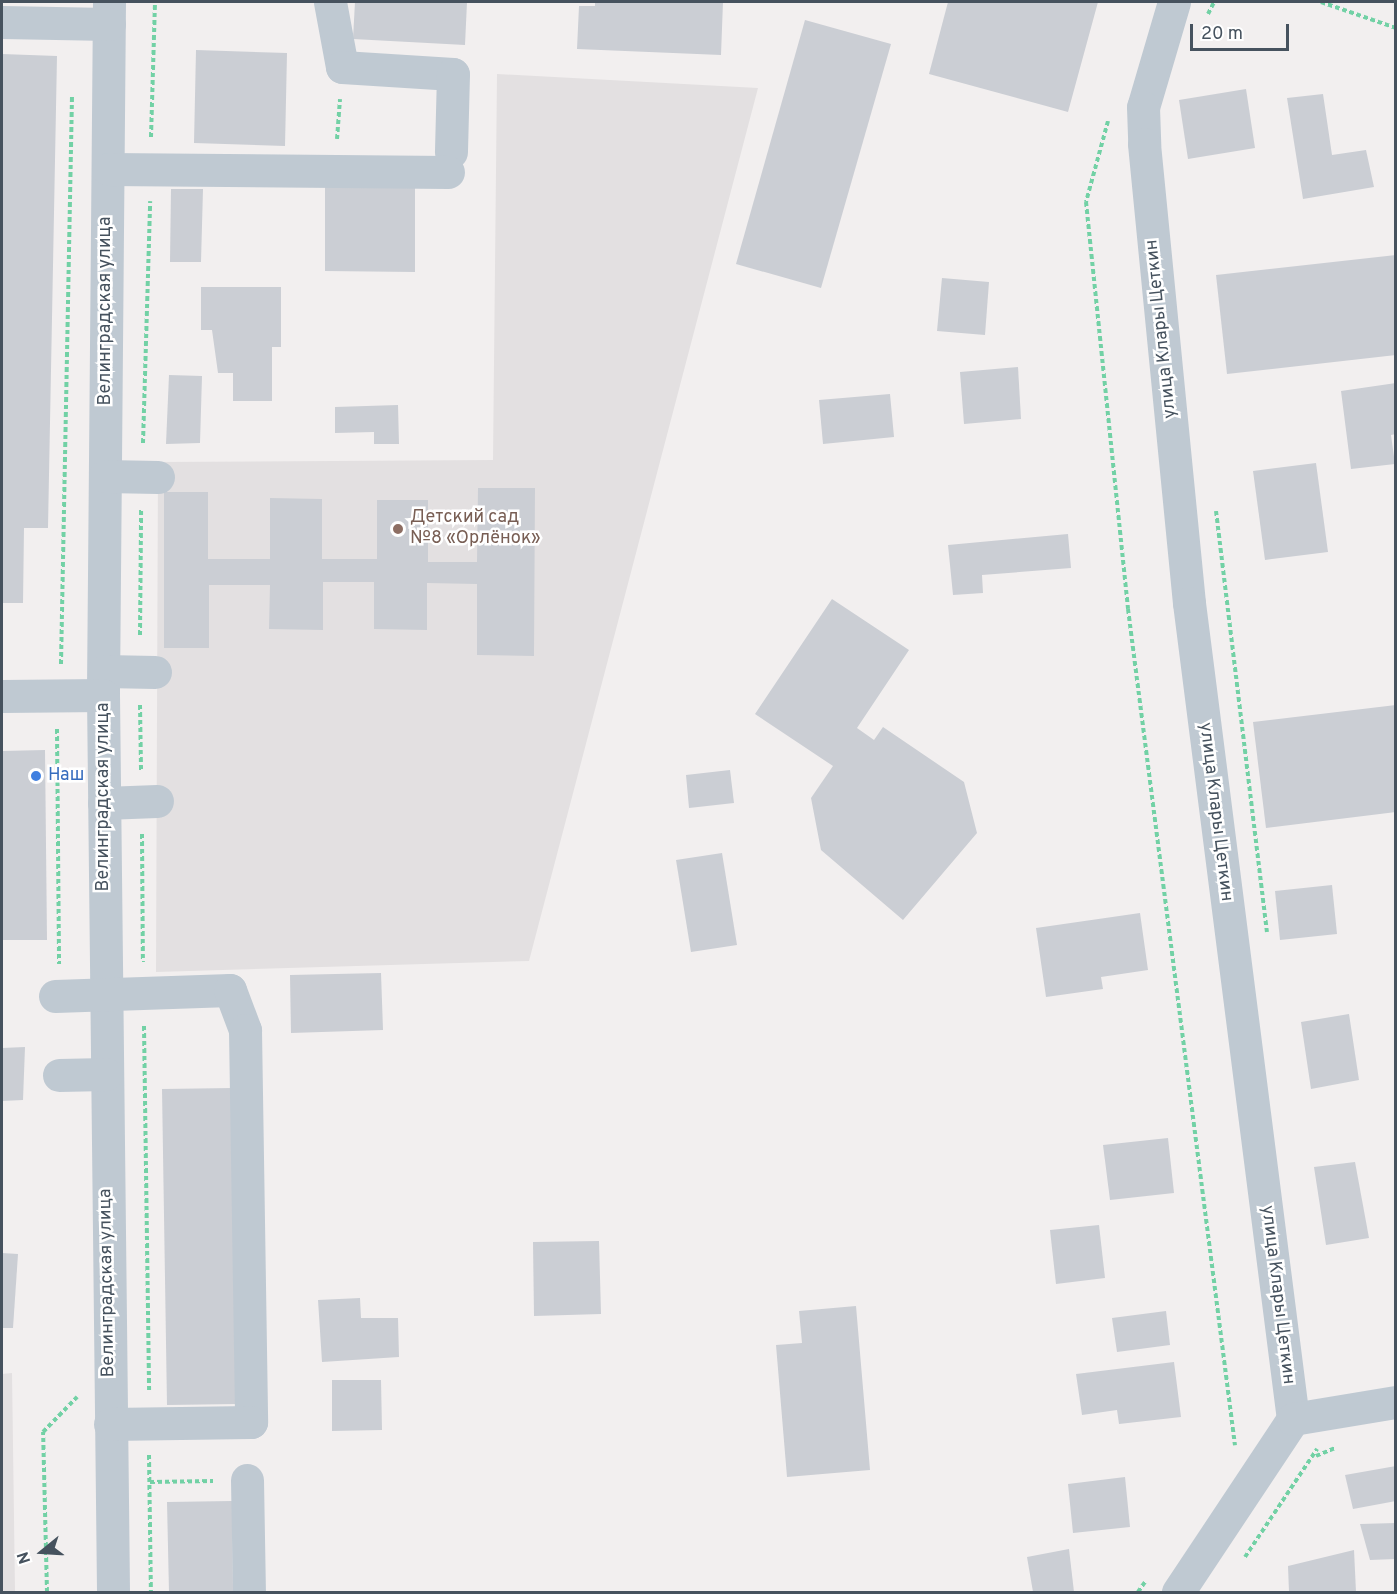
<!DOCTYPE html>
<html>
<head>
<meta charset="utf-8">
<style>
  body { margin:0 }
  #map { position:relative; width:1397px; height:1594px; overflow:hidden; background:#f2efef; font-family:Overpass,sans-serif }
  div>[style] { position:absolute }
  .education>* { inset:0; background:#e3e0e1 }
  .building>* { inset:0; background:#cbced4 }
  .path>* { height:4px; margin-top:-2px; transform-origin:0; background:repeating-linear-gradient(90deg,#72d1a5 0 4.5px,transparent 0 7.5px) }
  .minor>* { height:33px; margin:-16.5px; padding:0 16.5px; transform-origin:16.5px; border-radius:16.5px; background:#bfc9d2 }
  .dots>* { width:16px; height:16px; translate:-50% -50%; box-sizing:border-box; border:3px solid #fff; border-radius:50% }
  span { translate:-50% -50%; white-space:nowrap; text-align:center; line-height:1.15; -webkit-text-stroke:5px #fff; paint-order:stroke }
  .street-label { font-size:18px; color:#46525e }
  .education-label { font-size:18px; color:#785e54 }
  .left { translate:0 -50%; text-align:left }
  .shop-label { font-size:18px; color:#366cbe }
  .frame { position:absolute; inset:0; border:3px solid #46525e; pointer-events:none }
  .north { position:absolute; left:12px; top:1522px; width:60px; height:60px; -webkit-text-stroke:4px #fff; paint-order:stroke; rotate:252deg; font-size:16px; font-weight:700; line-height:24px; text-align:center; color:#46525e }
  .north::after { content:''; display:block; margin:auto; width:21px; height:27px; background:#46525e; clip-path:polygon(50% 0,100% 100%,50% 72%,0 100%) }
  .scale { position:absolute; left:1190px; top:24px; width:99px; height:27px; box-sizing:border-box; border:3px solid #46525e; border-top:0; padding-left:8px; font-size:18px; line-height:21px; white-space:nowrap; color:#46525e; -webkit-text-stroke:4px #fff; paint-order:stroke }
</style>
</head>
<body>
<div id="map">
  <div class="education">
    <div style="clip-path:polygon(497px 74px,758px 88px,529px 961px,156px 972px,158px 462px,493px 460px)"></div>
    <div style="clip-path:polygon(12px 1373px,15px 1592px,2px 1592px,2px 1374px)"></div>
  </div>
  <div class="building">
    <div style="clip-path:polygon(355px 2px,467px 2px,465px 45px,353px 39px)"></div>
    <div style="clip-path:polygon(595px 2px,723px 2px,721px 55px,577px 49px,579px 6px,595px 6px)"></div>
    <div style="clip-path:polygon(948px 2px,1098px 2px,1068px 112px,929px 74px)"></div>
    <div style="clip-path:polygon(805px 20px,891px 44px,821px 288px,736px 264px)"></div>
    <div style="clip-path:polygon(196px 50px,287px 53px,285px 146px,194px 143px)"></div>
    <div style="clip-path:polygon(2px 54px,57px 56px,48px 528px,24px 528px,23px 603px,2px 603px)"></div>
    <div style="clip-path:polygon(1246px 89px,1255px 148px,1188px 159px,1179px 100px)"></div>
    <div style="clip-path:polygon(1323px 94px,1332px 155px,1366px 150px,1374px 187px,1303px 199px,1287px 98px)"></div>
    <div style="clip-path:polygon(325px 184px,415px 185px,415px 272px,325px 271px)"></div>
    <div style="clip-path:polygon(171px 189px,203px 189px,201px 262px,170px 262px)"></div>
    <div style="clip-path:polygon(1396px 255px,1396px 355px,1227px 374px,1216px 275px)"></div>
    <div style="clip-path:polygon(942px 278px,989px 282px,985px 335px,937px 331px)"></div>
    <div style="clip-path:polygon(201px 287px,281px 287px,281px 347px,272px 347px,272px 401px,233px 401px,233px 373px,218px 373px,212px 330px,201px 330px)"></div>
    <div style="clip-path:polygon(1018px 367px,1021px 419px,964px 424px,960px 372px)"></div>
    <div style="clip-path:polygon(169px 375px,202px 376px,200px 443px,166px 444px)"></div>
    <div style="clip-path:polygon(1396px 383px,1396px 434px,1391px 435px,1395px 464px,1351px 469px,1341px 391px)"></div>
    <div style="clip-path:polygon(890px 394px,894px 437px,823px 444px,819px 400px)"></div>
    <div style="clip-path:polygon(398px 405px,399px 444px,374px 444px,374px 432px,335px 433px,335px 407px)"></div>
    <div style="clip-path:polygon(1316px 463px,1328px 552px,1265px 560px,1253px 471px)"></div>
    <div style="clip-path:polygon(478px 488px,535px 488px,534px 656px,477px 655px,477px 584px,427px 583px,427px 630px,374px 629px,374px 582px,323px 582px,323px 630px,269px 629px,270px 585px,209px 585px,209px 648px,164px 648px,164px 492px,208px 492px,208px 559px,270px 559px,270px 498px,322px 499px,322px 559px,377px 559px,377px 500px,428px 500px,428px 562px,477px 562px)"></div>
    <div style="clip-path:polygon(1068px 534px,1071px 568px,982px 575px,983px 593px,953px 595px,948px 545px)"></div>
    <div style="clip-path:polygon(832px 599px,909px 650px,857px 728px,874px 740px,883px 727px,964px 782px,977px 833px,903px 920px,821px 850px,811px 798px,833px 766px,755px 714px)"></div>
    <div style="clip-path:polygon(1396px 705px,1396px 812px,1266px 828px,1253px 722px)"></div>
    <div style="clip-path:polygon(45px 750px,47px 940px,2px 940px,2px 751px)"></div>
    <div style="clip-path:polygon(730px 770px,734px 803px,689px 808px,686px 775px)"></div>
    <div style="clip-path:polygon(722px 853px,737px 945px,691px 952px,676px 860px)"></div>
    <div style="clip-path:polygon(1332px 885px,1337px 934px,1280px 940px,1275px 891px)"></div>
    <div style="clip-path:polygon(1140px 913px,1148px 970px,1101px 977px,1103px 989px,1046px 997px,1036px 928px)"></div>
    <div style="clip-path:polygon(381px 973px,383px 1030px,291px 1033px,290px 975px)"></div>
    <div style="clip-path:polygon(1349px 1014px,1359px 1080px,1311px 1089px,1301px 1022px)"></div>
    <div style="clip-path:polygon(25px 1047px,23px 1100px,2px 1101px,2px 1048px)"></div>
    <div style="clip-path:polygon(233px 1088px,238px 1404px,167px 1405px,162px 1089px)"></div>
    <div style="clip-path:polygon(1168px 1138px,1174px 1193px,1110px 1200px,1103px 1145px)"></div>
    <div style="clip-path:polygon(1355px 1162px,1369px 1238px,1326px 1245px,1314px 1167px)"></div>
    <div style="clip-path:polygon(1099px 1225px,1105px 1278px,1056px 1284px,1050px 1230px)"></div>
    <div style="clip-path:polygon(599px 1241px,601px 1314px,534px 1316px,533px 1242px)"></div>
    <div style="clip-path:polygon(2px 1253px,18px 1254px,13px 1328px,2px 1328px)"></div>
    <div style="clip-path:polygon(360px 1298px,361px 1318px,398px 1318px,399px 1357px,322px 1362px,318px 1300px)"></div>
    <div style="clip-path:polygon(856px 1306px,870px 1470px,787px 1477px,776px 1345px,802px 1343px,799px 1311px)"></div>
    <div style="clip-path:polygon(1166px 1311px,1170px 1345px,1117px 1352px,1112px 1318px)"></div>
    <div style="clip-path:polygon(1174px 1362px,1181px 1417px,1119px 1424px,1117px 1410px,1082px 1415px,1076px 1374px)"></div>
    <div style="clip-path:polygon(332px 1380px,381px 1380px,382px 1430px,332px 1431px)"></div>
    <div style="clip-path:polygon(1396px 1466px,1396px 1501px,1353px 1509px,1345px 1475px)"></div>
    <div style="clip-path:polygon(1125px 1477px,1130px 1527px,1073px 1533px,1068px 1484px)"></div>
    <div style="clip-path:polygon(232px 1501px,233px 1592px,169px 1592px,167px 1502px)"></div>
    <div style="clip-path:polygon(1396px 1523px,1396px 1559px,1370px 1560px,1360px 1524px)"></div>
    <div style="clip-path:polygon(1069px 1549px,1074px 1592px,1033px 1592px,1027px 1557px)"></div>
    <div style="clip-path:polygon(1354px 1550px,1356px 1592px,1289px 1592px,1288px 1566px)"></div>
  </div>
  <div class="path">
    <div style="left:1321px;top:2px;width:79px;rotate:19.1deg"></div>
    <div style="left:1208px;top:14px;width:13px;rotate:-63deg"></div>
    <div style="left:1108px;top:121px;width:84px;rotate:105.2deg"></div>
    <div style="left:1086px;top:202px;width:409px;rotate:84.1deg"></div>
    <div style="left:1128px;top:609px;width:843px;rotate:82.71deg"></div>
    <div style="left:151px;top:137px;width:135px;rotate:-88.3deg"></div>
    <div style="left:337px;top:139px;width:40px;rotate:-85.7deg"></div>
    <div style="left:143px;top:443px;width:242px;rotate:-88.3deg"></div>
    <div style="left:1216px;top:511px;width:424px;rotate:83.1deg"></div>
    <div style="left:140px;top:635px;width:125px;rotate:-89.5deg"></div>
    <div style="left:61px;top:664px;width:568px;rotate:-88.89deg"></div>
    <div style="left:140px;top:705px;width:65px;rotate:89.1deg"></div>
    <div style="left:57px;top:729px;width:235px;rotate:89.5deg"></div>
    <div style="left:142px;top:834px;width:128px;rotate:89.6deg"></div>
    <div style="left:144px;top:1026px;width:365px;rotate:89.2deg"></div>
    <div style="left:149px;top:1455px;width:137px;rotate:89.2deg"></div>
    <div style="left:1316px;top:1456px;width:21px;rotate:-23deg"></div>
    <div style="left:150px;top:1482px;width:63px;rotate:-0.9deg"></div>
    <div style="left:1245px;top:1557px;width:130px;rotate:-56.3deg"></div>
    <div style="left:47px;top:1592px;width:160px;rotate:-91.4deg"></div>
    <div style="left:43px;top:1432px;width:49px;rotate:-45.8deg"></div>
    <div style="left:1138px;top:1592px;width:12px;rotate:-55deg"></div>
  </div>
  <div class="minor">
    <div style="left:109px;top:2px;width:693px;rotate:90.5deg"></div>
    <div style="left:103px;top:695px;width:897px;rotate:89.36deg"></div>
    <div style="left:330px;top:2px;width:66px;rotate:79.5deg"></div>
    <div style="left:342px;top:67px;width:111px;rotate:3.6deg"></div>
    <div style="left:453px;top:74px;width:78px;rotate:91.5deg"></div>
    <div style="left:1174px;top:2px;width:109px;rotate:106.4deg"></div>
    <div style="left:1143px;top:107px;width:37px;rotate:88deg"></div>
    <div style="left:1144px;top:144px;width:461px;rotate:84.4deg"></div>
    <div style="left:1189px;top:603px;width:823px;rotate:82.74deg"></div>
    <div style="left:1293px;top:1419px;width:208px;rotate:123.6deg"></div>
    <div style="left:2px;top:22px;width:107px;rotate:1.1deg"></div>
    <div style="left:108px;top:169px;width:340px;rotate:0.5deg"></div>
    <div style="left:105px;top:476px;width:53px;rotate:1.1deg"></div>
    <div style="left:104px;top:671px;width:51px;rotate:1.1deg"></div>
    <div style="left:2px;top:696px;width:101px;rotate:-0.6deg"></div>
    <div style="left:104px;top:803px;width:53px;rotate:-2.2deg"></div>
    <div style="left:55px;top:996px;width:175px;rotate:-2deg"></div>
    <div style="left:230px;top:990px;width:43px;rotate:69.4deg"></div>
    <div style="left:245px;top:1030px;width:392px;rotate:89.1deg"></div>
    <div style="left:251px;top:1422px;width:141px;rotate:179.2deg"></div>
    <div style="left:59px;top:1075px;width:47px;rotate:-1.2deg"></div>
    <div style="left:1293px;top:1419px;width:104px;rotate:-9.4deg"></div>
    <div style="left:247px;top:1480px;width:112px;rotate:89deg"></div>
  </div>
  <div class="dots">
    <div style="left:398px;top:529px;background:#8d6e63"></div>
    <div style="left:36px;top:776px;background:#3f7fe0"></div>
  </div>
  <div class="street-label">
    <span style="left:106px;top:311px;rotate:-90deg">Велинградская улица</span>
    <span style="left:1162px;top:329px;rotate:-96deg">улица Клары Цеткин</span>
    <span style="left:104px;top:797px;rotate:-90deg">Велинградская улица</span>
    <span style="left:1215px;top:812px;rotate:83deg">улица Клары Цеткин</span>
    <span style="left:108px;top:1283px;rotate:-91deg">Велинградская улица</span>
    <span style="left:1277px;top:1295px;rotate:83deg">улица Клары Цеткин</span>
  </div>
  <div class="education-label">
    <span class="left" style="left:410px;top:529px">Детский сад<br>№8 «Орлёнок»</span>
  </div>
  <div class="shop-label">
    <span class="left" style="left:48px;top:776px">Наш</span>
  </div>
  <div class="frame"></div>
  <div class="north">N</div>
  <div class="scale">20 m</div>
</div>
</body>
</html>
